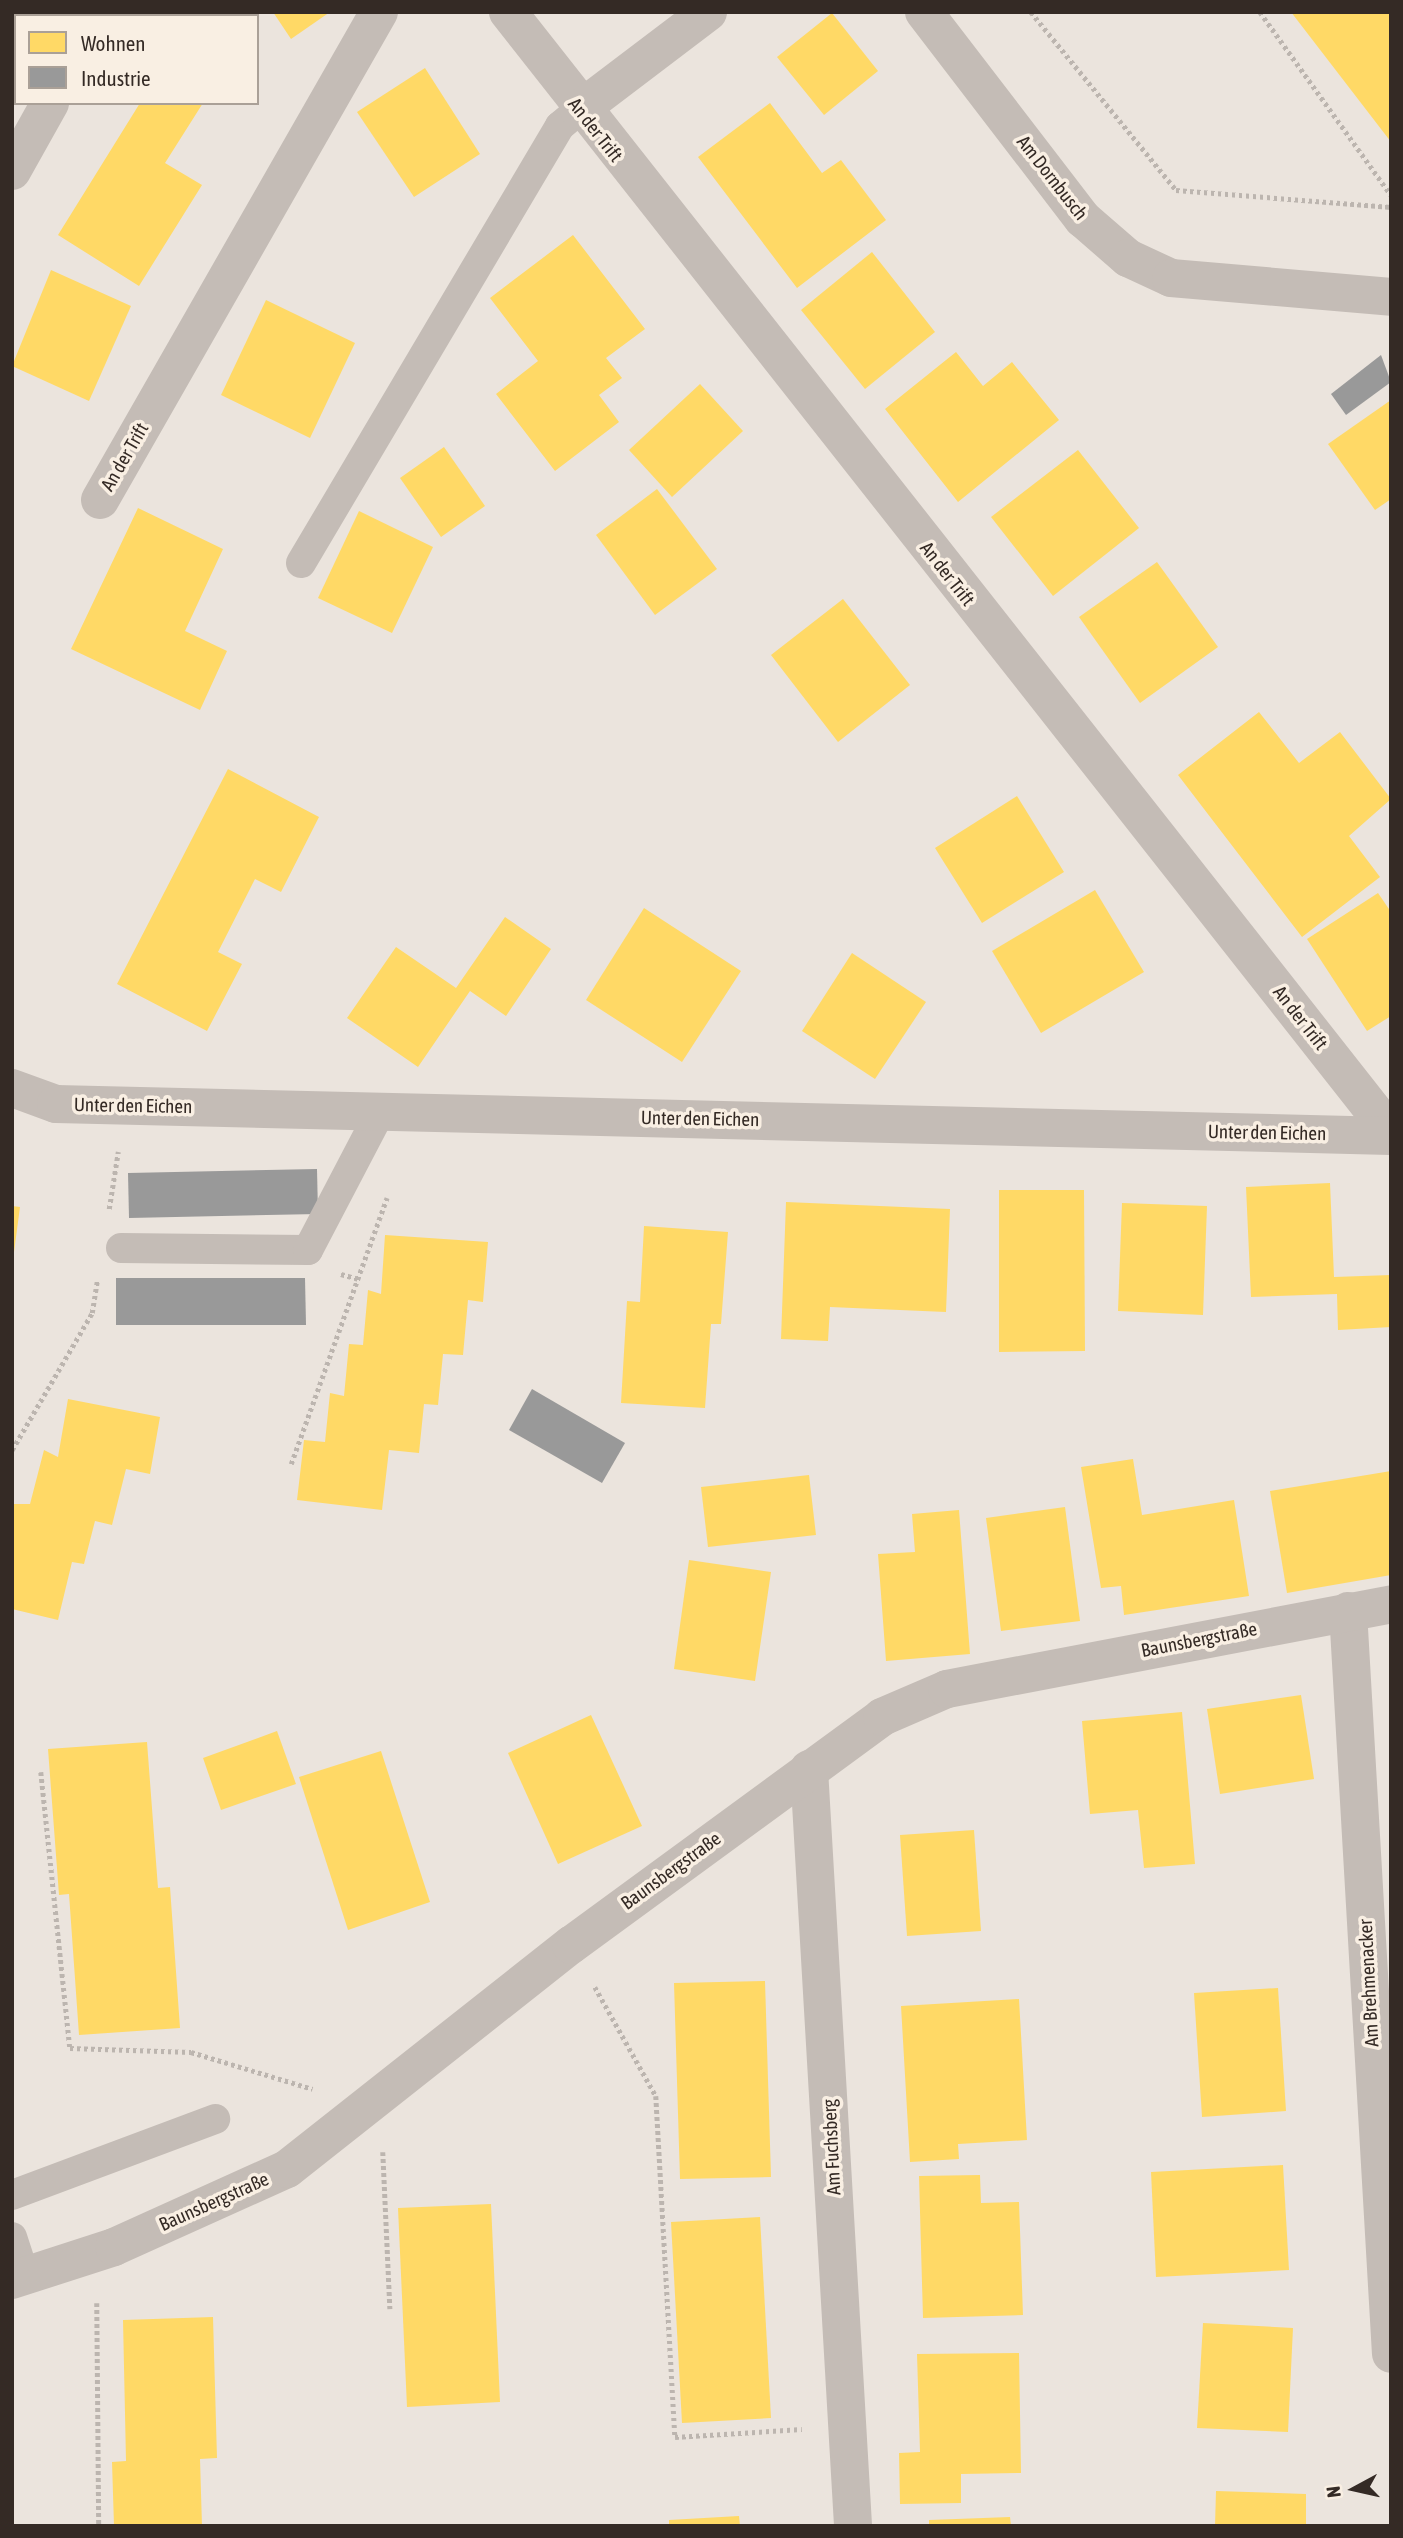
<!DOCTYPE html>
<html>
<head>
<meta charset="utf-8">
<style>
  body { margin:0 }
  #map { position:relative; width:1403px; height:2538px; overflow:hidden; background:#ebe4dd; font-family:"Asap Condensed",sans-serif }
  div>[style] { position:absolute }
  .homes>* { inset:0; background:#ffd966 }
  .industry>* { inset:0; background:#999 }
  .path>* { height:4.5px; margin-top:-2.25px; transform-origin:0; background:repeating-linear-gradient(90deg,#bcb5af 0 3.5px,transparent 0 7px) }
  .lane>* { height:30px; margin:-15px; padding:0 15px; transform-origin:15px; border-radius:15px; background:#c4bcb6 }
  .street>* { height:38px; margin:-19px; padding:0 19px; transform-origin:19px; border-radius:19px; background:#c4bcb6 }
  span { translate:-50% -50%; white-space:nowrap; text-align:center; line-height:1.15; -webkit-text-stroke:7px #f9efe3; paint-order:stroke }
  .street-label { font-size:19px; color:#342a25 }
  .frame { position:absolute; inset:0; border:14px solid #342a25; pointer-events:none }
  .legend { position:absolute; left:14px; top:14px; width:245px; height:91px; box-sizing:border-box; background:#f9efe3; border:2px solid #aaa097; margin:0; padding:9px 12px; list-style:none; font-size:21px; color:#342a25 }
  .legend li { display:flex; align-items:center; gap:14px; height:35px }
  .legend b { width:35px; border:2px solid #aaa097 }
  .north { position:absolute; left:1319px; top:2454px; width:70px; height:70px; -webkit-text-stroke:5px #f9efe3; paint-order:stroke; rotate:262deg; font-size:19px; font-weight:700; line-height:28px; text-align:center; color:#342a25 }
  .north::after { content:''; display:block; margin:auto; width:24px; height:32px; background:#342a25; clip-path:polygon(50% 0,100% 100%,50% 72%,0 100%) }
</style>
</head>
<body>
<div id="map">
  <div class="homes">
    <div style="clip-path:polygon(273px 12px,330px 12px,291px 39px)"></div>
    <div style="clip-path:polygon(1291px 12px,1391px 12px,1391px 142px)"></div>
    <div style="clip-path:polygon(832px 13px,878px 71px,824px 115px,777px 57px)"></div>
    <div style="clip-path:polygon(425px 68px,480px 154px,414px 197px,357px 112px)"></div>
    <div style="clip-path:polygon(140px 103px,203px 103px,165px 163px,202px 185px,139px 286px,58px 235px)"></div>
    <div style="clip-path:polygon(770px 103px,822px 173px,841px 160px,886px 220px,797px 288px,698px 157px)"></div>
    <div style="clip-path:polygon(573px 235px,645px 329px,606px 358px,622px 378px,599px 395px,619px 422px,555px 471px,496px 394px,538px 361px,490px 298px)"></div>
    <div style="clip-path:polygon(872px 252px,935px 332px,865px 389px,801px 310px)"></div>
    <div style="clip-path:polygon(51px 270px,131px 306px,89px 401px,12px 366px)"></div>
    <div style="clip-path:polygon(266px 300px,355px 343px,310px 438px,221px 395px)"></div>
    <div style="clip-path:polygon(956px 352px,983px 386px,1012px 362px,1059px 420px,958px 502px,885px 409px)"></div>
    <div style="clip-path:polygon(700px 384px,743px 431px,672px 497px,629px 450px)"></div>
    <div style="clip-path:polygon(1391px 400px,1391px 499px,1375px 510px,1328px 444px)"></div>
    <div style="clip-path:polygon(444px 447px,485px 506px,441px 537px,400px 478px)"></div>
    <div style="clip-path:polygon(1078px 450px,1139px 528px,1053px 596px,991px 517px)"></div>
    <div style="clip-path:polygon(657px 489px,717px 569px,655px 615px,596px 535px)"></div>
    <div style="clip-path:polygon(138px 508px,223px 549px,185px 631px,227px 651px,200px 710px,71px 649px)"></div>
    <div style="clip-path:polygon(359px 511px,433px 547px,392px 633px,318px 598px)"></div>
    <div style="clip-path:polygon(1157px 562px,1218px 647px,1140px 703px,1079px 617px)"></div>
    <div style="clip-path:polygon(843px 599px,910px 685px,838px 742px,771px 655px)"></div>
    <div style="clip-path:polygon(1259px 712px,1299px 763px,1340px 732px,1391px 799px,1349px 836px,1380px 877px,1302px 937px,1178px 775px)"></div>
    <div style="clip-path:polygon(228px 769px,319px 817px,281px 892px,255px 879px,218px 952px,242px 964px,207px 1031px,117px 984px)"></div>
    <div style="clip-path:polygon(1017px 796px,1064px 872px,982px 923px,935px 848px)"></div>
    <div style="clip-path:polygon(1095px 890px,1144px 972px,1041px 1033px,992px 951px)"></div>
    <div style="clip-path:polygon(1378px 893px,1391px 912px,1391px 1016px,1367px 1031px,1307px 939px)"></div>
    <div style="clip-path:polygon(644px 908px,741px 971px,682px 1062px,586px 1000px)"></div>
    <div style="clip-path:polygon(505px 917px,551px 949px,506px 1016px,470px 991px,418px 1067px,347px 1018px,396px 947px,456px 988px)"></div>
    <div style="clip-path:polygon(852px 953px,926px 1002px,875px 1079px,802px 1031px)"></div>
    <div style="clip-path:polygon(1330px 1183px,1334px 1277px,1391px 1275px,1391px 1327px,1338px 1330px,1337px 1294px,1251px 1297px,1246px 1187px)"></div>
    <div style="clip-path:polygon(999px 1190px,1084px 1190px,1085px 1351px,999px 1352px)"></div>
    <div style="clip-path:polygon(786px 1202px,950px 1209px,946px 1312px,830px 1307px,828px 1341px,781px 1339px)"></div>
    <div style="clip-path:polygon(1122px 1203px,1207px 1206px,1203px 1315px,1118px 1311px)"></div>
    <div style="clip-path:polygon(12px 1206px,20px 1207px,14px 1252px,12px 1252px)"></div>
    <div style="clip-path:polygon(644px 1226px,728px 1232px,721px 1324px,711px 1324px,705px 1408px,621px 1403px,627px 1301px,640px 1302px)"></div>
    <div style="clip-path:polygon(385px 1235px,488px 1242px,483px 1302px,468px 1300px,463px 1355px,443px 1354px,438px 1405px,424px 1404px,419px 1453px,389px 1450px,382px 1510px,297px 1500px,304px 1440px,325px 1442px,330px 1393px,344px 1396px,349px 1344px,363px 1345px,368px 1290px,381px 1294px)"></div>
    <div style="clip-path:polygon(68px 1399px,160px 1417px,150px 1474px,126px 1469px,112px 1525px,95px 1521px,84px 1564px,72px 1562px,58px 1620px,12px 1609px,12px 1504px,30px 1504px,44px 1450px,58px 1457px)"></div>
    <div style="clip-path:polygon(1133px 1459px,1142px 1515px,1234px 1500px,1249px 1596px,1124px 1615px,1121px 1586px,1101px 1588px,1081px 1467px)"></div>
    <div style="clip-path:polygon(1391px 1471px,1391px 1575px,1287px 1593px,1270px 1491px)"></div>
    <div style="clip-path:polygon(809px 1475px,816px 1535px,708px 1547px,701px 1487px)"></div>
    <div style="clip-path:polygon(1065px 1507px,1080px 1621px,1001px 1631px,986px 1518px)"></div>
    <div style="clip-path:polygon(959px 1510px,970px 1654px,886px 1661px,878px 1554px,915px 1552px,912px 1514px)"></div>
    <div style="clip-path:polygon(689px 1560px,771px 1572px,755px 1681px,674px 1669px)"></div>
    <div style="clip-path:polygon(1301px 1695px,1314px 1779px,1220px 1794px,1207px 1709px)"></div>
    <div style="clip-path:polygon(1182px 1712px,1195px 1864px,1144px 1868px,1138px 1810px,1090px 1814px,1082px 1721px)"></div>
    <div style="clip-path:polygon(591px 1715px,642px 1826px,558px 1864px,508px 1753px)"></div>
    <div style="clip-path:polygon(277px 1731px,296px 1784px,221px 1810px,203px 1758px)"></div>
    <div style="clip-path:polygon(147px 1742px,158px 1888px,170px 1887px,180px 2028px,79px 2035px,69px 1894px,59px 1895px,48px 1749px)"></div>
    <div style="clip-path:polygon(381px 1751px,430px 1902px,348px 1930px,299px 1777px)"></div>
    <div style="clip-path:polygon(974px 1830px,981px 1931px,907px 1936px,900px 1835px)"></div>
    <div style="clip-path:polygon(765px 1981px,771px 2177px,680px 2179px,674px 1983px)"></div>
    <div style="clip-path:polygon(1278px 1988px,1286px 2111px,1202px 2117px,1194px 1993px)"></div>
    <div style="clip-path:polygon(1019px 1999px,1027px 2140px,958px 2144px,959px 2159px,910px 2162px,901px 2006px)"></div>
    <div style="clip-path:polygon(1283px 2165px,1289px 2270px,1156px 2277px,1151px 2172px)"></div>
    <div style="clip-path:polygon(980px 2175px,981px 2203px,1019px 2202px,1023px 2315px,923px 2318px,919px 2176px)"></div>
    <div style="clip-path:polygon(491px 2204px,500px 2402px,407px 2407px,398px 2208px)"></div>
    <div style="clip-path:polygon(760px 2217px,771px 2418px,682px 2423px,671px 2222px)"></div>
    <div style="clip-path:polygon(213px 2317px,217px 2458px,200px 2459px,202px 2526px,114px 2526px,112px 2462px,126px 2461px,123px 2320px)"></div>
    <div style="clip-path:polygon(1203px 2323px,1293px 2328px,1288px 2432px,1197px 2428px)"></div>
    <div style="clip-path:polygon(1019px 2353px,1021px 2473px,961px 2474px,961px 2503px,900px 2504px,899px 2453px,920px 2452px,917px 2354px)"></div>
    <div style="clip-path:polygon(1216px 2491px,1306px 2494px,1306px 2526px,1215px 2526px)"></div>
    <div style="clip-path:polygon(739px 2516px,740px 2526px,669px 2526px,669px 2520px)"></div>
    <div style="clip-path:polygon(1010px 2517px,1011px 2526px,929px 2526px,929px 2520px)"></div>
  </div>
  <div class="industry">
    <div style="clip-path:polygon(1381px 355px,1391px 382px,1346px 415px,1331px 394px)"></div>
    <div style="clip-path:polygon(317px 1169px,318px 1214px,129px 1218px,128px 1173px)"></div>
    <div style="clip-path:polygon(116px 1278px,305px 1278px,306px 1325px,116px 1325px)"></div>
    <div style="clip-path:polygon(532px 1389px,625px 1443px,602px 1483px,509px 1430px)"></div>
  </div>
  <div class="path">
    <div style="left:1031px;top:12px;width:230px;rotate:50.8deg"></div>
    <div style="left:1176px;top:190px;width:216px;rotate:4.5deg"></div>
    <div style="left:1260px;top:12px;width:225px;rotate:54.4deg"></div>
    <div style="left:109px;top:1209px;width:58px;rotate:-81deg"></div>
    <div style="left:341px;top:1274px;width:18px;rotate:16deg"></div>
    <div style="left:12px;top:1450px;width:159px;rotate:-59.7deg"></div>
    <div style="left:92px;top:1313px;width:33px;rotate:-81deg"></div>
    <div style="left:291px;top:1464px;width:283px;rotate:-70.2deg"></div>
    <div style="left:41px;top:1772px;width:278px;rotate:84deg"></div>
    <div style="left:70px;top:2048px;width:121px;rotate:1.9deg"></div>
    <div style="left:191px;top:2052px;width:127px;rotate:16.9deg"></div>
    <div style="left:595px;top:1987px;width:125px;rotate:60.8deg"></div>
    <div style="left:656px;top:2096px;width:342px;rotate:86.8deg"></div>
    <div style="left:675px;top:2437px;width:127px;rotate:-3.6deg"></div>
    <div style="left:383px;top:2152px;width:157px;rotate:87.4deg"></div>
    <div style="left:97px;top:2303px;width:223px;rotate:89.5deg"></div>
  </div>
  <div class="lane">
    <div style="left:301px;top:563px;width:508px;rotate:-59.35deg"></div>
    <div style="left:560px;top:126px;width:25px;rotate:-40deg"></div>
    <div style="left:121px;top:1248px;width:187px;rotate:0.6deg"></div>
    <div style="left:308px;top:1250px;width:156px;rotate:-62.4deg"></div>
    <div style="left:12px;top:2195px;width:217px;rotate:-20.5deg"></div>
    <div style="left:12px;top:2237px;width:42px;rotate:72deg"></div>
  </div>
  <div class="street">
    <div style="left:508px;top:12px;width:1427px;rotate:51.77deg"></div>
    <div style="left:924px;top:12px;width:261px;rotate:52.5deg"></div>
    <div style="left:1083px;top:219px;width:60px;rotate:40.9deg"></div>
    <div style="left:1128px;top:258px;width:47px;rotate:24.9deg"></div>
    <div style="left:1171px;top:278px;width:221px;rotate:4.9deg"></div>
    <div style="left:98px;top:16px;width:4px;rotate:-63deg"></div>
    <div style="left:579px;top:110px;width:162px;rotate:-37.2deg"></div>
    <div style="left:12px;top:171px;width:78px;rotate:-60.8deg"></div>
    <div style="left:100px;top:500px;width:562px;rotate:-60.24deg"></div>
    <div style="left:12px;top:1088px;width:47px;rotate:20deg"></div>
    <div style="left:56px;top:1104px;width:1335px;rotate:1.37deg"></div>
    <div style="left:1348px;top:1611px;width:744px;rotate:86.69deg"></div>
    <div style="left:809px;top:1769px;width:758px;rotate:86.67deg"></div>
    <div style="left:12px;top:2280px;width:107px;rotate:-17.9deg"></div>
    <div style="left:114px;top:2247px;width:190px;rotate:-24.3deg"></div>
    <div style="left:287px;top:2169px;width:362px;rotate:-38.3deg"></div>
    <div style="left:571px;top:1945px;width:386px;rotate:-36.2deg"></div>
    <div style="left:882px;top:1717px;width:71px;rotate:-23.3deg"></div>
    <div style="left:947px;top:1689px;width:452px;rotate:-10.8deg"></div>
  </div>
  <div class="street-label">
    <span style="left:595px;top:130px;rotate:52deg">An der Trift</span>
    <span style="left:1052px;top:178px;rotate:52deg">Am Dornbusch</span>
    <span style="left:125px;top:457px;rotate:-60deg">An der Trift</span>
    <span style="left:947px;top:574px;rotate:52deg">An der Trift</span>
    <span style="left:1300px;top:1018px;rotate:52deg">An der Trift</span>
    <span style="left:133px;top:1106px;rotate:1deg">Unter den Eichen</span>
    <span style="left:700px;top:1119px;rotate:1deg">Unter den Eichen</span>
    <span style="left:1267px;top:1133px;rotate:1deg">Unter den Eichen</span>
    <span style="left:1199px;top:1640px;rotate:-11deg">Baunsbergstraße</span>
    <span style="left:671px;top:1871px;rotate:-36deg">Baunsbergstraße</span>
    <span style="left:1369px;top:1983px;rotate:-93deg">Am Brehmenacker</span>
    <span style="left:832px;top:2147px;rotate:-93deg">Am Fuchsberg</span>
    <span style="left:214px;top:2202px;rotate:-24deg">Baunsbergstraße</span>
  </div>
  <div class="frame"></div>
  <ul class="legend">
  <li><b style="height:19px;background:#ffd966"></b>Wohnen</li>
  <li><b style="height:19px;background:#999"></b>Industrie</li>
  </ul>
  <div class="north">N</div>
</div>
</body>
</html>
